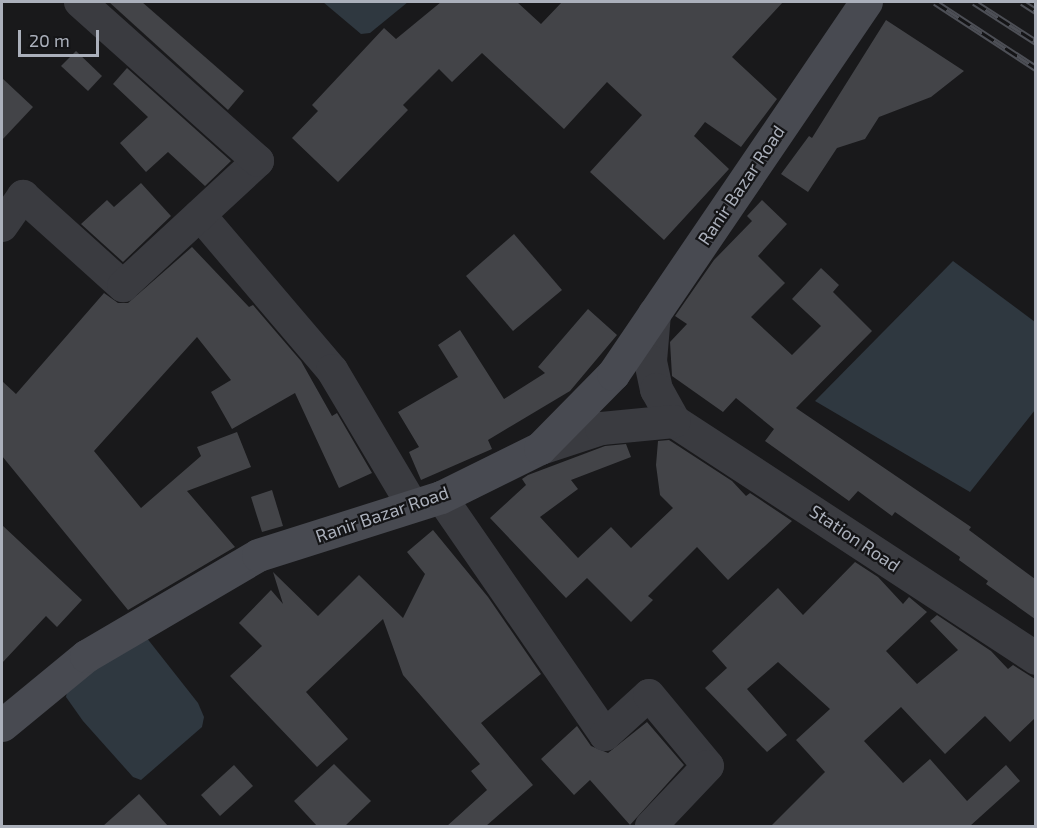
<!DOCTYPE html>
<html>
<head>
<meta charset="utf-8">
<style>
  body { margin:0 }
  #map { position:relative; width:1037px; height:828px; overflow:hidden; background:#19191b; font-family:"Exo 2",sans-serif }
  div>[style] { position:absolute }
  .water>* { inset:0; background:#2f3840 }
  .building>* { inset:0; background:#434448 }
  .minor>* { height:32px; margin:-16px; padding:0 16px; transform-origin:16px; border-radius:16px; background:#3a3b40 }
  .tertiary>* { height:33px; margin:-16.5px; padding:0 16.5px; transform-origin:16.5px; border-radius:16.5px; background:#3a3b40 }
  .secondary>* { height:33px; margin:-16.5px; padding:0 16.5px; transform-origin:16.5px; border-radius:16.5px; background:#484a51 }
  .rail>* { height:7px; margin-top:-3.5px; transform-origin:0; background:repeating-linear-gradient(90deg,#141416 0 14px,#4d4f56 0 28px); box-sizing:border-box; border-block:2px solid #4d4f56 }
  span { translate:-50% -50%; white-space:nowrap; text-align:center; line-height:1.15; -webkit-text-stroke:4.5px #141416; paint-order:stroke }
  .street-label { font-size:18px; color:#abb0bb }
  .frame { position:absolute; inset:0; border:3px solid #abb0bb; pointer-events:none }
  .scale { position:absolute; left:18px; top:30px; width:81px; height:27px; box-sizing:border-box; border:3px solid #abb0bb; border-top:0; padding-left:8px; font-size:18px; line-height:21px; white-space:nowrap; color:#abb0bb; -webkit-text-stroke:4px #141416; paint-order:stroke }
</style>
</head>
<body>
<div id="map">
  <div class="water">
    <div style="clip-path:polygon(323px 2px,408px 2px,370px 33px,361px 34px)"></div>
    <div style="clip-path:polygon(953px 261px,1035px 322px,1035px 410px,970px 492px,815px 401px)"></div>
    <div style="clip-path:polygon(146px 637px,198px 703px,204px 717px,202px 727px,141px 780px,133px 777px,83px 721px,66px 697px,69px 680px)"></div>
  </div>
  <div class="building">
    <div style="clip-path:polygon(109px 2px,142px 2px,244px 91px,228px 110px)"></div>
    <div style="clip-path:polygon(441px 2px,517px 2px,541px 24px,562px 2px,783px 2px,732px 57px,777px 99px,741px 147px,705px 122px,694px 136px,729px 169px,664px 240px,590px 172px,642px 115px,607px 82px,564px 129px,482px 53px,452px 82px,439px 69px,403px 105px,408px 110px,338px 182px,292px 138px,318px 111px,312px 105px,384px 28px,396px 39px)"></div>
    <div style="clip-path:polygon(886px 20px,964px 71px,931px 97px,879px 117px,865px 139px,837px 148px,808px 192px,781px 174px,809px 136px,812px 138px)"></div>
    <div style="clip-path:polygon(76px 51px,102px 76px,88px 91px,61px 66px)"></div>
    <div style="clip-path:polygon(127px 68px,231px 161px,205px 186px,168px 152px,146px 172px,120px 143px,148px 117px,113px 84px)"></div>
    <div style="clip-path:polygon(2px 78px,33px 107px,2px 140px)"></div>
    <div style="clip-path:polygon(141px 183px,171px 216px,123px 262px,81px 224px,107px 200px,114px 207px)"></div>
    <div style="clip-path:polygon(762px 200px,787px 224px,758px 256px,785px 283px,751px 317px,792px 355px,821px 326px,792px 299px,821px 268px,839px 285px,833px 292px,872px 331px,796px 408px,971px 527px,969px 530px,1035px 579px,1035px 619px,986px 584px,988px 581px,959px 560px,960px 557px,895px 512px,892px 516px,858px 491px,849px 501px,765px 441px,774px 429px,736px 398px,723px 412px,672px 376px,670px 342px,687px 324px,675px 316px,714px 260px,752px 221px,747px 216px)"></div>
    <div style="clip-path:polygon(514px 234px,562px 290px,513px 331px,466px 276px)"></div>
    <div style="clip-path:polygon(192px 247px,249px 307px,253px 305px,301px 361px,332px 416px,337px 413px,372px 473px,339px 488px,295px 393px,232px 429px,211px 392px,231px 380px,197px 337px,94px 451px,141px 508px,201px 456px,197px 447px,237px 432px,251px 467px,187px 491px,235px 547px,128px 610px,2px 456px,2px 381px,16px 394px,104px 293px,118px 303px,128px 303px)"></div>
    <div style="clip-path:polygon(588px 309px,617px 335px,570px 391px,488px 440px,492px 449px,421px 480px,409px 452px,419px 447px,398px 412px,458px 377px,438px 345px,460px 330px,504px 399px,545px 373px,538px 367px)"></div>
    <div style="clip-path:polygon(669px 440px,732px 481px,746px 496px,750px 493px,792px 521px,728px 580px,697px 547px,648px 596px,653px 600px,631px 622px,587px 578px,566px 598px,490px 518px,526px 485px,522px 479px,528px 475px,605px 446px,626px 444px,631px 457px,571px 480px,578px 489px,540px 517px,578px 558px,611px 527px,631px 548px,673px 508px,660px 495px,656px 465px,658px 441px)"></div>
    <div style="clip-path:polygon(272px 490px,283px 526px,262px 532px,251px 497px)"></div>
    <div style="clip-path:polygon(2px 525px,82px 600px,57px 627px,46px 616px,2px 663px)"></div>
    <div style="clip-path:polygon(433px 530px,488px 597px,541px 674px,481px 723px,533px 785px,486px 826px,447px 826px,487px 790px,471px 771px,480px 764px,403px 675px,383px 619px,306px 692px,348px 739px,317px 767px,230px 676px,262px 646px,239px 623px,271px 590px,283px 604px,273px 572px,318px 616px,359px 575px,403px 618px,425px 574px,407px 552px)"></div>
    <div style="clip-path:polygon(855px 562px,878px 577px,903px 604px,909px 597px,927px 612px,886px 651px,917px 684px,958px 650px,930px 621px,937px 615px,991px 651px,1008px 669px,1013px 665px,1035px 679px,1035px 718px,1010px 742px,985px 716px,945px 754px,901px 707px,864px 741px,903px 783px,930px 759px,967px 801px,1006px 765px,1020px 781px,970px 826px,771px 826px,825px 772px,796px 740px,830px 709px,778px 662px,747px 689px,787px 735px,767px 752px,705px 688px,727px 668px,712px 651px,778px 588px,803px 615px)"></div>
    <div style="clip-path:polygon(647px 722px,684px 765px,630px 825px,590px 780px,574px 795px,541px 759px,577px 726px,591px 746px,608px 753px)"></div>
    <div style="clip-path:polygon(334px 764px,371px 801px,345px 826px,317px 826px,294px 801px)"></div>
    <div style="clip-path:polygon(234px 765px,253px 786px,220px 816px,201px 795px)"></div>
    <div style="clip-path:polygon(139px 794px,168px 826px,103px 826px)"></div>
  </div>
  <div class="minor">
    <div style="left:200px;top:215px;width:204px;rotate:49.6deg"></div>
    <div style="left:332px;top:370px;width:157px;rotate:59.3deg"></div>
    <div style="left:2px;top:226px;width:37px;rotate:-55deg"></div>
    <div style="left:23px;top:196px;width:135px;rotate:42deg"></div>
    <div style="left:123px;top:286px;width:184px;rotate:-42.8deg"></div>
    <div style="left:258px;top:161px;width:239px;rotate:-138.2deg"></div>
    <div style="left:441px;top:497px;width:289px;rotate:55.4deg"></div>
    <div style="left:605px;top:735px;width:59px;rotate:-42.3deg"></div>
    <div style="left:649px;top:695px;width:92px;rotate:50.3deg"></div>
    <div style="left:708px;top:766px;width:83px;rotate:133.5deg"></div>
  </div>
  <div class="tertiary">
    <div style="left:654px;top:313px;width:48px;rotate:94.8deg"></div>
    <div style="left:650px;top:361px;width:29px;rotate:78deg"></div>
    <div style="left:656px;top:389px;width:37px;rotate:61deg"></div>
    <div style="left:674px;top:421px;width:433px;rotate:33.2deg"></div>
    <div style="left:540px;top:448px;width:64px;rotate:-18.2deg"></div>
    <div style="left:601px;top:428px;width:73px;rotate:-5.5deg"></div>
  </div>
  <div class="secondary">
    <div style="left:2px;top:725px;width:109px;rotate:-39.4deg"></div>
    <div style="left:86px;top:656px;width:199px;rotate:-30.4deg"></div>
    <div style="left:258px;top:555px;width:192px;rotate:-17.6deg"></div>
    <div style="left:441px;top:497px;width:110px;rotate:-26.3deg"></div>
    <div style="left:540px;top:448px;width:104px;rotate:-45.4deg"></div>
    <div style="left:613px;top:374px;width:450px;rotate:-55.8deg"></div>
  </div>
  <div class="rail">
    <div style="left:935px;top:2px;width:121px;rotate:33.2deg"></div>
    <div style="left:974px;top:2px;width:74px;rotate:32.8deg"></div>
    <div style="left:1022px;top:2px;width:17px;rotate:33deg"></div>
  </div>
  <div class="street-label">
    <span style="left:741px;top:185px;rotate:-56deg">Ranir Bazar Road</span>
    <span style="left:382px;top:514px;rotate:-19deg">Ranir Bazar Road</span>
    <span style="left:855px;top:538px;rotate:34deg">Station Road</span>
  </div>
  <div class="frame"></div>
  <div class="scale">20 m</div>
</div>
</body>
</html>
